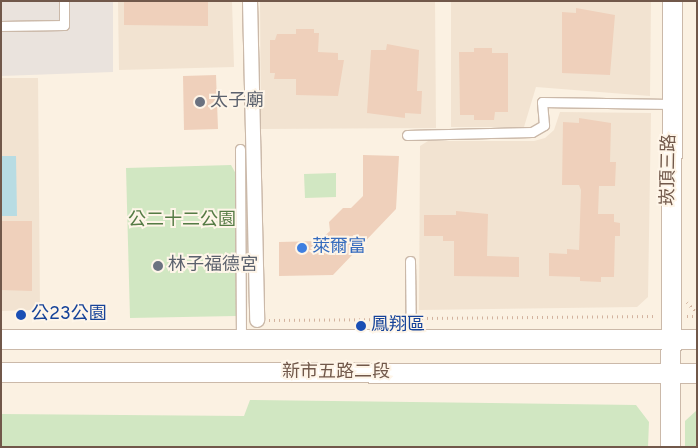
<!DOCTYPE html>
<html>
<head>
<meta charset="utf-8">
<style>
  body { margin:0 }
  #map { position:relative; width:698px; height:448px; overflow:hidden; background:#fbf1e2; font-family:Overpass,"Noto Sans TC",sans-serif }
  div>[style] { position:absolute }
  .residential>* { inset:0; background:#f2e3d1 }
  .industrial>* { inset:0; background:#eae3dd }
  .green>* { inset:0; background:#d1e7c2 }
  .water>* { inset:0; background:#b8dce3 }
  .building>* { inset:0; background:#efd0bb }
  .path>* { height:3px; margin-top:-1.5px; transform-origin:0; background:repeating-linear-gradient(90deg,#d3b39f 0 1px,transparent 0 5px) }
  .roads { filter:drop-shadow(1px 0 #cbb9a9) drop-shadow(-1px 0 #cbb9a9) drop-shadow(0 1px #cbb9a9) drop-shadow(0 -1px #cbb9a9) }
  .service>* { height:9px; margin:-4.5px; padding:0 4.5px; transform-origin:4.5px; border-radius:4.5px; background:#fff }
  .pedestrian>* { height:14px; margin:-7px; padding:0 7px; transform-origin:7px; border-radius:7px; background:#fff }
  .minor>* { height:19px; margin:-9.5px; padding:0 9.5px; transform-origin:9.5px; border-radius:9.5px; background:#fff }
  .dots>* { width:14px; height:14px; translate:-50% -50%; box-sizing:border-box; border:2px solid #fef5e8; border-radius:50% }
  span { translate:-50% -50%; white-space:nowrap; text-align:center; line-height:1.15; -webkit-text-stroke:4px #fef5e8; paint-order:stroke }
  .worship-label { font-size:18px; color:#5b616d }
  .left { translate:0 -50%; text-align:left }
  .street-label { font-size:18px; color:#71584a }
  .park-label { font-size:18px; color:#557b45 }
  .shop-label { font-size:18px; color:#366cbe }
  .transit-label { font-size:18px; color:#164399 }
  .frame { position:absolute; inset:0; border:2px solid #71584a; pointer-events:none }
</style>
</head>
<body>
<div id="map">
  <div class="residential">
    <div style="clip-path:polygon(118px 1px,232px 1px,234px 67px,119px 70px)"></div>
    <div style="clip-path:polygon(260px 1px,435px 1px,436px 128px,261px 129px)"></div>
    <div style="clip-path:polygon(451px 1px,651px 1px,650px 96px,536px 87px,524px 127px,451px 127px)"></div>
    <div style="clip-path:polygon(1px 78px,38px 78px,40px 310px,1px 311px)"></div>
    <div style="clip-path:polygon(560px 112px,651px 113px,648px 297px,637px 307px,419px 310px,420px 146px,428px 141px,534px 141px,545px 138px,554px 130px)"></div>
  </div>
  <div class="industrial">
    <div style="clip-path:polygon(1px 1px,113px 1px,113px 72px,1px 76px)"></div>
  </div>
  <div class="green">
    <div style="clip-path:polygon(231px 165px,236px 174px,236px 316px,130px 318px,126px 168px)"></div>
    <div style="clip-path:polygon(336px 173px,336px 197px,305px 198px,304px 174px)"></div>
    <div style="clip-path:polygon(250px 400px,636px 405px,649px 422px,648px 447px,1px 447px,1px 414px,244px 416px)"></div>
    <div style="clip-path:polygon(697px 410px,697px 447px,685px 447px,685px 421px)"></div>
  </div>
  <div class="water">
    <div style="clip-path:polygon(1px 156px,16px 156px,17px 216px,1px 216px)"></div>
  </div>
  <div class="building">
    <div style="clip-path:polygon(124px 1px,208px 1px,208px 26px,124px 25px)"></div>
    <div style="clip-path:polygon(576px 8px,615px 15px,610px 75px,562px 73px,562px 12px,576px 13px)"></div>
    <div style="clip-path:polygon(296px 29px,314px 29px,314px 33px,319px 33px,318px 52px,338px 53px,338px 60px,344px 60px,338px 96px,296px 95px,296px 79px,274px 79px,275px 73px,270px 73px,270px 40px,275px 40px,277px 34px,296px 34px)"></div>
    <div style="clip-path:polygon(387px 44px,419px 50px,417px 91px,422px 91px,421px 114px,405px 113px,405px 118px,367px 113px,371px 50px,386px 50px)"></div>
    <div style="clip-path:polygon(474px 48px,492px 48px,492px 53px,508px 53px,508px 112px,495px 112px,494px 120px,474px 120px,474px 115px,460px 115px,459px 52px,474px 52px)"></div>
    <div style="clip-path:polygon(216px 75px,218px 129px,184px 130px,183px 76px)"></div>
    <div style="clip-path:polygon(579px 118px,611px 123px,610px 162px,616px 162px,615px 186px,599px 186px,598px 214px,614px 214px,614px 222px,620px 223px,620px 236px,615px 236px,614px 277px,601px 277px,601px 282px,580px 281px,580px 277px,549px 276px,549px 253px,567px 254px,567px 249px,579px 250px,581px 190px,579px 185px,562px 185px,563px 122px,579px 123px)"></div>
    <div style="clip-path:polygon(363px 155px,399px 156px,396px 209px,333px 275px,279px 276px,279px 242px,319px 241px,330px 231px,329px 222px,343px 208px,351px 208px,363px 196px)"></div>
    <div style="clip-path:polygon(456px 211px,488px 214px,487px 256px,519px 257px,519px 277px,454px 276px,454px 241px,443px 241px,443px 236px,424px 236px,424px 215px,456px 215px)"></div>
    <div style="clip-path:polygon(1px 221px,32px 221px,32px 291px,1px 290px)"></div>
  </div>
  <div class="path">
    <div style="left:687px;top:302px;width:15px;rotate:48deg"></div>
    <div style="left:687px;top:316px;width:10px"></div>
    <div style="left:422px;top:318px;width:234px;rotate:-0.5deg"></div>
    <div style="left:269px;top:320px;width:132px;rotate:-0.4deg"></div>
    <div style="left:211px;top:447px;width:3px;rotate:-90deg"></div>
  </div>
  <div class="roads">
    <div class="service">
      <div style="left:1px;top:26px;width:63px;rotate:-0.9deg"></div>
      <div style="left:64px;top:25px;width:24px;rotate:-90deg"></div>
      <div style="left:407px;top:135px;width:125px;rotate:-1.4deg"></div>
      <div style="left:532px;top:132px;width:14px;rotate:-30deg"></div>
      <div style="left:544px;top:125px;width:23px;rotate:-95deg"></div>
      <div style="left:542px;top:102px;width:129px;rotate:0.9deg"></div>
      <div style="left:240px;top:149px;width:190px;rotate:89.7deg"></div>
      <div style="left:410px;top:261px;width:78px;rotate:89.3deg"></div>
    </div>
    <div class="pedestrian">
      <div style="left:250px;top:1px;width:319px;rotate:88.7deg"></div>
    </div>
    <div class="minor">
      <div style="left:1px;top:339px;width:696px"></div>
      <div style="left:1px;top:372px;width:696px;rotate:0.08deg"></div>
      <div style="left:670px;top:447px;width:446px;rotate:-89.7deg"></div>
    </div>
  </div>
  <div class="dots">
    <div style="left:200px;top:102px;background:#6b7280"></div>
    <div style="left:302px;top:248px;background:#3f7fe0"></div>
    <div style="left:158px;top:266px;background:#6b7280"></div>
    <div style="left:21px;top:315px;background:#1a4fb4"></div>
    <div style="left:361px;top:326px;background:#1a4fb4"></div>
  </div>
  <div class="worship-label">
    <span class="left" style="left:210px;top:102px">太子廟</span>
    <span class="left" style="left:168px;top:266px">林子福德宮</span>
  </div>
  <div class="street-label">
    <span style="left:670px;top:170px;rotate:-89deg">崁頂三路</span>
    <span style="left:336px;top:373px">新市五路二段</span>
  </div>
  <div class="park-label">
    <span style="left:182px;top:221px">公二十二公園</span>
  </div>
  <div class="shop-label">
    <span class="left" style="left:312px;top:248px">萊爾富</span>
  </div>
  <div class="transit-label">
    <span class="left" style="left:31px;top:315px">公23公園</span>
    <span class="left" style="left:371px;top:326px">鳳翔區</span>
  </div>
  <div class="frame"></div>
</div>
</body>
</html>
